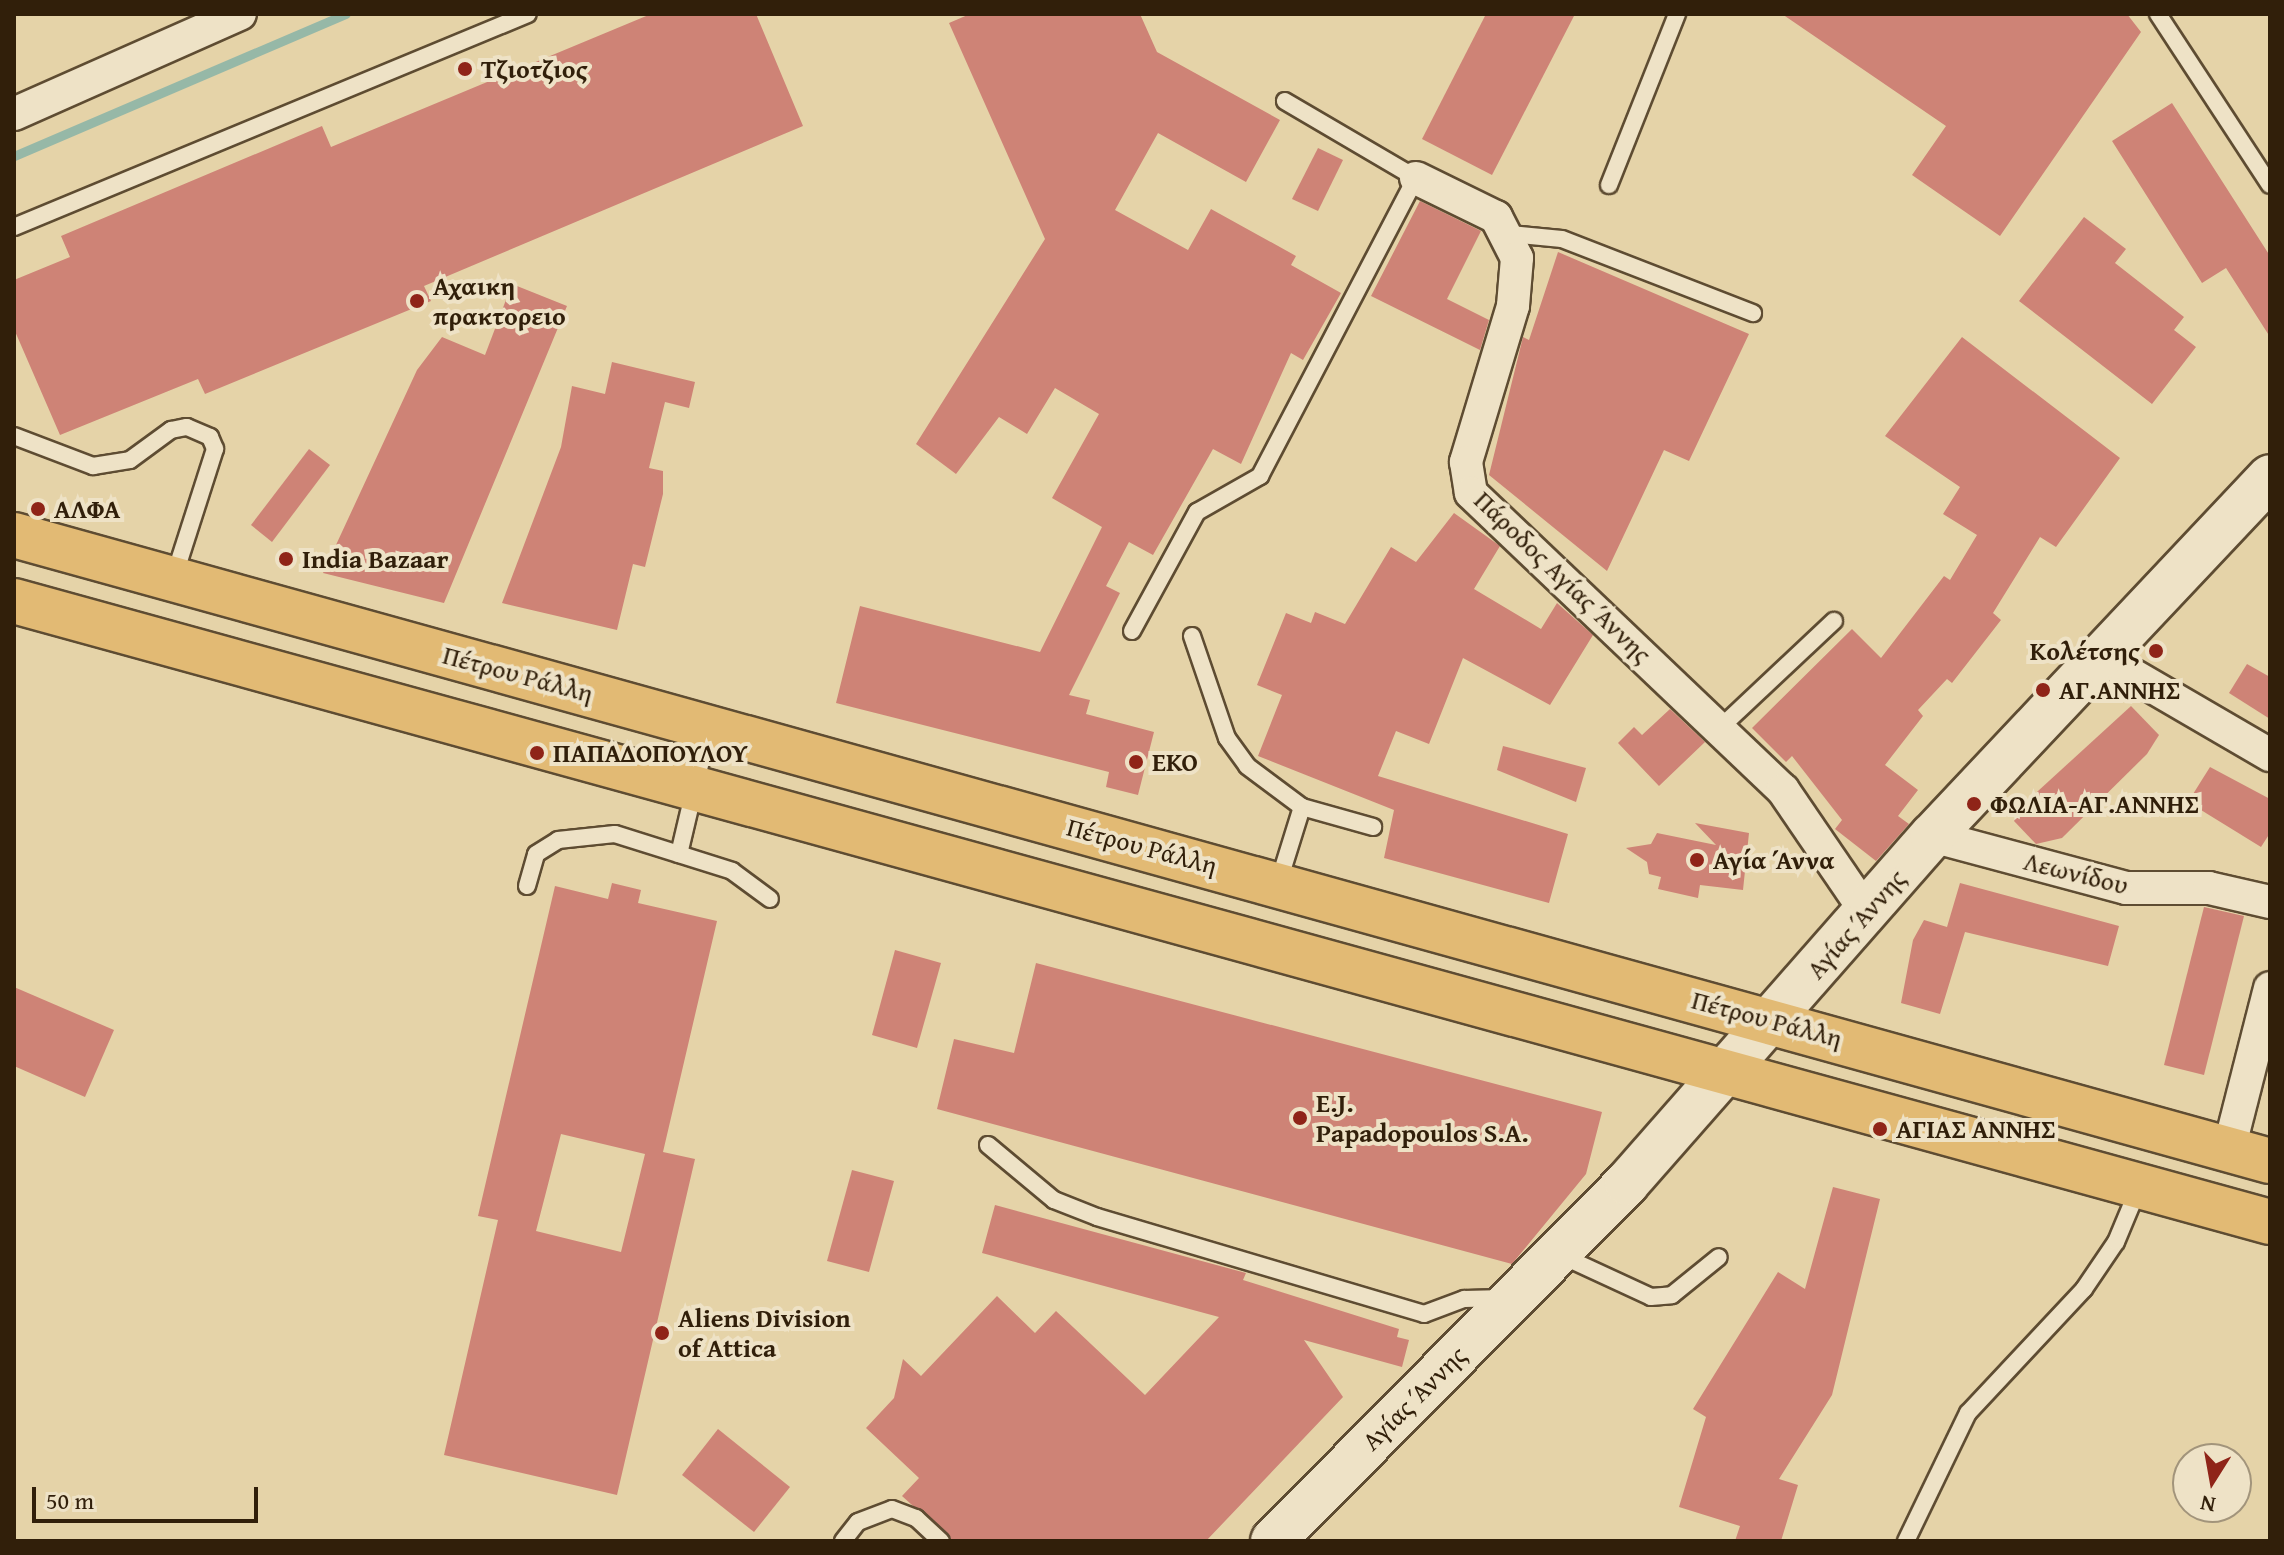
<!DOCTYPE html>
<html>
<head>
<meta charset="utf-8">
<style>
  body { margin:0 }
  #map { position:relative; width:2284px; height:1555px; overflow:hidden; background:#e5d3a8; font-family:"Gentium Book Plus",serif }
  div>[style] { position:absolute }
  .stream>* { height:9px; margin:-4.5px; padding:0 4.5px; transform-origin:4.5px; border-radius:4.5px; background:#96b8a7 }
  .building>* { inset:0; background:#ce8376 }
  .roads { filter:drop-shadow(2px 0 #5e4c32) drop-shadow(-2px 0 #5e4c32) drop-shadow(0 2px #5e4c32) drop-shadow(0 -2px #5e4c32) }
  .lane>* { height:16px; margin:-8px; padding:0 8px; transform-origin:8px; border-radius:8px; background:#eee2c6 }
  .street>* { height:32px; margin:-16px; padding:0 16px; transform-origin:16px; border-radius:16px; background:#eee2c6 }
  .secondary>* { height:44px; margin:-22px; padding:0 22px; transform-origin:22px; border-radius:22px; background:#eee2c6 }
  .primary>* { height:44px; margin:-22px; padding:0 22px; transform-origin:22px; border-radius:22px; background:#e2ba74 }
  .dots>* { width:22px; height:22px; translate:-50% -50%; box-sizing:border-box; border:4px solid #eee2c6; border-radius:50% }
  span { translate:-50% -50%; white-space:nowrap; text-align:center; line-height:1.15; -webkit-text-stroke:8px #eee2c6; paint-order:stroke }
  .poi-label { font-size:26px; color:#311f0a; font-weight:700 }
  .left { translate:0 -50%; text-align:left }
  .right { translate:-100% -50%; text-align:right }
  .street-label { font-size:26px; color:#311f0a }
  .frame { position:absolute; inset:0; border:16px solid #311f0a; pointer-events:none }
  .north { position:absolute; left:2172px; top:1443px; width:80px; height:80px; box-sizing:border-box; background:#eee2c6; border:2px solid #a2947b; border-radius:50%; rotate:191deg; font-size:22px; font-weight:700; line-height:32px; text-align:center; color:#311f0a }
  .north::after { content:''; display:block; margin:auto; width:28px; height:36px; background:#8f2418; clip-path:polygon(50% 0,100% 100%,50% 72%,0 100%) }
  .scale { position:absolute; left:32px; top:1487px; width:226px; height:36px; box-sizing:border-box; border:4px solid #311f0a; border-top:0; padding-left:10px; font-size:24px; line-height:28px; white-space:nowrap; color:#311f0a; -webkit-text-stroke:6px #eee2c6; paint-order:stroke }
</style>
</head>
<body>
<div id="map">
  <div class="stream">
    <div style="left:14px;top:156px;width:361px;rotate:-23.2deg"></div>
  </div>
  <div class="building">
    <div style="clip-path:polygon(651px 14px,756px 14px,803px 126px,424px 286px,431px 301px,205px 394px,198px 379px,60px 435px,14px 329px,14px 280px,70px 257px,61px 236px,322px 126px,331px 147px)"></div>
    <div style="clip-path:polygon(970px 14px,1140px 14px,1157px 52px,1280px 120px,1246px 182px,1158px 133px,1115px 210px,1188px 250px,1211px 209px,1296px 256px,1291px 265px,1341px 293px,1303px 360px,1291px 353px,1241px 464px,1213px 449px,1153px 555px,1129px 542px,1106px 586px,1120px 593px,1069px 695px,1090px 700px,1086px 714px,1154px 732px,1138px 795px,1106px 787px,1109px 772px,836px 703px,860px 606px,1040px 652px,1102px 527px,1052px 498px,1099px 414px,1055px 388px,1027px 434px,999px 417px,956px 474px,916px 444px,1045px 239px,949px 23px)"></div>
    <div style="clip-path:polygon(1486px 14px,1575px 14px,1492px 175px,1422px 139px)"></div>
    <div style="clip-path:polygon(1782px 14px,2127px 14px,2141px 32px,2000px 236px,1912px 175px,1946px 126px)"></div>
    <div style="clip-path:polygon(2172px 103px,2270px 256px,2270px 337px,2226px 268px,2202px 283px,2112px 141px)"></div>
    <div style="clip-path:polygon(1318px 148px,1343px 160px,1318px 211px,1292px 199px)"></div>
    <div style="clip-path:polygon(1420px 201px,1481px 231px,1447px 299px,1489px 320px,1480px 350px,1371px 296px)"></div>
    <div style="clip-path:polygon(2084px 217px,2126px 249px,2115px 263px,2184px 317px,2174px 330px,2196px 347px,2152px 404px,2019px 301px)"></div>
    <div style="clip-path:polygon(1558px 252px,1749px 334px,1689px 461px,1664px 450px,1607px 571px,1489px 475px,1523px 337px,1529px 340px)"></div>
    <div style="clip-path:polygon(512px 284px,567px 306px,444px 603px,323px 573px,417px 370px,442px 337px,485px 355px)"></div>
    <div style="clip-path:polygon(1962px 337px,2120px 458px,2056px 547px,2040px 537px,1993px 613px,2001px 620px,1952px 683px,1947px 679px,1918px 710px,1923px 716px,1885px 765px,1918px 790px,1898px 816px,1909px 824px,1876px 861px,1835px 829px,1842px 820px,1792px 756px,1786px 762px,1752px 728px,1852px 629px,1881px 658px,1944px 576px,1950px 580px,1977px 535px,1943px 514px,1960px 487px,1885px 436px)"></div>
    <div style="clip-path:polygon(612px 362px,695px 382px,689px 408px,665px 402px,649px 468px,663px 471px,663px 494px,645px 567px,633px 564px,617px 630px,502px 603px,561px 447px,572px 386px,605px 394px)"></div>
    <div style="clip-path:polygon(309px 449px,330px 465px,272px 542px,251px 525px)"></div>
    <div style="clip-path:polygon(1454px 513px,1500px 546px,1474px 589px,1541px 629px,1557px 603px,1593px 635px,1550px 705px,1463px 658px,1429px 744px,1396px 731px,1378px 776px,1568px 834px,1549px 903px,1384px 858px,1394px 810px,1258px 756px,1282px 695px,1257px 685px,1286px 613px,1311px 623px,1315px 612px,1345px 624px,1391px 547px,1416px 562px)"></div>
    <div style="clip-path:polygon(2247px 664px,2270px 677px,2270px 719px,2229px 693px)"></div>
    <div style="clip-path:polygon(2131px 706px,2159px 735px,2147px 754px,2062px 838px,2036px 844px,2014px 821px,2026px 802px)"></div>
    <div style="clip-path:polygon(1670px 709px,1705px 742px,1659px 786px,1618px 743px,1634px 727px,1642px 735px)"></div>
    <div style="clip-path:polygon(1503px 746px,1586px 768px,1576px 802px,1497px 770px)"></div>
    <div style="clip-path:polygon(2210px 767px,2270px 799px,2270px 833px,2261px 847px,2188px 802px)"></div>
    <div style="clip-path:polygon(1695px 823px,1749px 833px,1743px 890px,1700px 885px,1698px 898px,1658px 889px,1661px 877px,1649px 874px,1647px 862px,1626px 848px,1651px 844px,1657px 833px,1716px 845px)"></div>
    <div style="clip-path:polygon(evenodd,612px 883px,641px 890px,638px 903px,717px 921px,663px 1152px,695px 1159px,617px 1495px,444px 1455px,498px 1220px,478px 1216px,555px 886px,608px 899px,612px 883px,561px 1134px,645px 1154px,621px 1252px,536px 1231px,561px 1134px)"></div>
    <div style="clip-path:polygon(1960px 883px,2119px 926px,2108px 966px,1965px 932px,1940px 1014px,1901px 1003px,1913px 940px,1924px 920px,1947px 927px)"></div>
    <div style="clip-path:polygon(2204px 907px,2244px 916px,2204px 1075px,2164px 1065px)"></div>
    <div style="clip-path:polygon(895px 950px,941px 963px,917px 1048px,872px 1035px)"></div>
    <div style="clip-path:polygon(1036px 963px,1602px 1112px,1586px 1174px,1512px 1264px,937px 1109px,954px 1039px,1014px 1053px)"></div>
    <div style="clip-path:polygon(14px 987px,114px 1030px,85px 1097px,14px 1066px)"></div>
    <div style="clip-path:polygon(852px 1170px,894px 1181px,869px 1272px,827px 1261px)"></div>
    <div style="clip-path:polygon(1833px 1187px,1880px 1199px,1832px 1395px,1779px 1479px,1798px 1485px,1781px 1541px,1735px 1541px,1740px 1526px,1679px 1507px,1706px 1417px,1693px 1409px,1778px 1272px,1805px 1289px)"></div>
    <div style="clip-path:polygon(995px 1205px,1246px 1273px,1243px 1280px,1399px 1329px,1397px 1337px,1409px 1340px,1402px 1367px,1304px 1340px,1343px 1397px,1206px 1541px,952px 1541px,902px 1496px,919px 1478px,866px 1428px,894px 1398px,903px 1359px,921px 1376px,997px 1296px,1035px 1333px,1056px 1311px,1145px 1395px,1219px 1317px,982px 1253px)"></div>
    <div style="clip-path:polygon(718px 1429px,790px 1487px,754px 1532px,682px 1475px)"></div>
  </div>
  <div class="roads">
    <div class="lane">
      <div style="left:2158px;top:14px;width:204px;rotate:56.8deg"></div>
      <div style="left:1609px;top:185px;width:184px;rotate:-68.3deg"></div>
      <div style="left:14px;top:227px;width:556px;rotate:-22.51deg"></div>
      <div style="left:1510px;top:234px;width:52px;rotate:5.5deg"></div>
      <div style="left:1562px;top:239px;width:205px;rotate:21.2deg"></div>
      <div style="left:14px;top:436px;width:85px;rotate:20.8deg"></div>
      <div style="left:93px;top:466px;width:37px;rotate:-9deg"></div>
      <div style="left:130px;top:460px;width:51px;rotate:-36.2deg"></div>
      <div style="left:171px;top:430px;width:16px;rotate:-11deg"></div>
      <div style="left:187px;top:427px;width:25px;rotate:23deg"></div>
      <div style="left:210px;top:437px;width:13px;rotate:67deg"></div>
      <div style="left:215px;top:449px;width:134px;rotate:107.8deg"></div>
      <div style="left:1132px;top:631px;width:136px;rotate:-61.4deg"></div>
      <div style="left:1197px;top:512px;width:73px;rotate:-29.7deg"></div>
      <div style="left:1260px;top:476px;width:336px;rotate:-62.4deg"></div>
      <div style="left:1416px;top:178px;width:152px;rotate:-149.6deg"></div>
      <div style="left:1192px;top:636px;width:108px;rotate:71.1deg"></div>
      <div style="left:1227px;top:738px;width:34px;rotate:54deg"></div>
      <div style="left:1247px;top:766px;width:69px;rotate:36.7deg"></div>
      <div style="left:1302px;top:807px;width:81px;rotate:107.3deg"></div>
      <div style="left:1721px;top:727px;width:155px;rotate:-43.2deg"></div>
      <div style="left:1302px;top:807px;width:74px;rotate:15.7deg"></div>
      <div style="left:679px;top:854px;width:126px;rotate:-76.7deg"></div>
      <div style="left:527px;top:886px;width:33px;rotate:-74deg"></div>
      <div style="left:536px;top:854px;width:26px;rotate:-32deg"></div>
      <div style="left:558px;top:840px;width:57px;rotate:-6deg"></div>
      <div style="left:615px;top:834px;width:123px;rotate:17.5deg"></div>
      <div style="left:732px;top:871px;width:47px;rotate:36.4deg"></div>
      <div style="left:988px;top:1145px;width:86px;rotate:39.8deg"></div>
      <div style="left:1054px;top:1200px;width:46px;rotate:21.6deg"></div>
      <div style="left:1097px;top:1217px;width:341px;rotate:16.5deg"></div>
      <div style="left:1424px;top:1314px;width:43px;rotate:-20.6deg"></div>
      <div style="left:1464px;top:1299px;width:41px;rotate:-1.4deg"></div>
      <div style="left:1558px;top:1254px;width:102px;rotate:24.8deg"></div>
      <div style="left:1651px;top:1297px;width:21px;rotate:-5deg"></div>
      <div style="left:1672px;top:1295px;width:60px;rotate:-39deg"></div>
      <div style="left:843px;top:1541px;width:24px;rotate:-52deg"></div>
      <div style="left:858px;top:1522px;width:36px;rotate:-21deg"></div>
      <div style="left:892px;top:1509px;width:26px;rotate:21deg"></div>
      <div style="left:916px;top:1518px;width:34px;rotate:43deg"></div>
      <div style="left:1906px;top:1541px;width:142px;rotate:-64.2deg"></div>
      <div style="left:1968px;top:1413px;width:170px;rotate:-46.9deg"></div>
      <div style="left:2084px;top:1289px;width:57px;rotate:-55.8deg"></div>
      <div style="left:2116px;top:1242px;width:60px;rotate:-67.3deg"></div>
    </div>
    <div class="street">
      <div style="left:14px;top:114px;width:247px;rotate:-23.9deg"></div>
      <div style="left:1416px;top:178px;width:89px;rotate:26deg"></div>
      <div style="left:1496px;top:217px;width:46px;rotate:62.9deg"></div>
      <div style="left:1517px;top:258px;width:48px;rotate:94.8deg"></div>
      <div style="left:1513px;top:306px;width:163px;rotate:106.8deg"></div>
      <div style="left:1466px;top:462px;width:31px;rotate:81deg"></div>
      <div style="left:1471px;top:493px;width:431px;rotate:43.6deg"></div>
      <div style="left:1783px;top:790px;width:149px;rotate:55.7deg"></div>
      <div style="left:2098px;top:655px;width:199px;rotate:30.2deg"></div>
      <div style="left:1932px;top:836px;width:201px;rotate:15deg"></div>
      <div style="left:2126px;top:888px;width:83px"></div>
      <div style="left:2209px;top:888px;width:63px;rotate:12.9deg"></div>
      <div style="left:2229px;top:1149px;width:166px;rotate:-75.7deg"></div>
    </div>
    <div class="secondary">
      <div style="left:1273px;top:1541px;width:503px;rotate:-45.32deg"></div>
      <div style="left:1627px;top:1183px;width:462px;rotate:-48.7deg"></div>
      <div style="left:1932px;top:836px;width:493px;rotate:-46.7deg"></div>
    </div>
    <div class="primary">
      <div style="left:14px;top:535px;width:2341px;rotate:15.51deg"></div>
      <div style="left:14px;top:601px;width:2340px;rotate:15.39deg"></div>
    </div>
  </div>
  <div class="dots">
    <div style="left:465px;top:69px;background:#8f2418"></div>
    <div style="left:417px;top:301px;background:#8f2418"></div>
    <div style="left:38px;top:509px;background:#8f2418"></div>
    <div style="left:286px;top:559px;background:#8f2418"></div>
    <div style="left:2156px;top:651px;background:#8f2418"></div>
    <div style="left:2043px;top:690px;background:#8f2418"></div>
    <div style="left:537px;top:753px;background:#8f2418"></div>
    <div style="left:1136px;top:762px;background:#8f2418"></div>
    <div style="left:1974px;top:804px;background:#8f2418"></div>
    <div style="left:1697px;top:860px;background:#8f2418"></div>
    <div style="left:1300px;top:1118px;background:#8f2418"></div>
    <div style="left:1880px;top:1129px;background:#8f2418"></div>
    <div style="left:662px;top:1333px;background:#8f2418"></div>
  </div>
  <div class="poi-label">
    <span class="left" style="left:481px;top:69px">Τζιοτζιος</span>
    <span class="left" style="left:433px;top:301px">Αχαικη<br>πρακτορειο</span>
    <span class="left" style="left:54px;top:509px">ΑΛΦΑ</span>
    <span class="left" style="left:302px;top:559px">India Bazaar</span>
    <span class="right" style="left:2140px;top:651px">Κολέτσης</span>
    <span class="left" style="left:2059px;top:690px">ΑΓ.ΑΝΝΗΣ</span>
    <span class="left" style="left:553px;top:753px">ΠΑΠΑΔΟΠΟΥΛΟΥ</span>
    <span class="left" style="left:1152px;top:762px">EKO</span>
    <span class="left" style="left:1990px;top:804px">ΦΩΛΙΑ-ΑΓ.ΑΝΝΗΣ</span>
    <span class="left" style="left:1713px;top:860px">Αγία Άννα</span>
    <span class="left" style="left:1316px;top:1118px">E.J.<br>Papadopoulos S.A.</span>
    <span class="left" style="left:1896px;top:1129px">ΑΓΙΑΣ ΑΝΝΗΣ</span>
    <span class="left" style="left:678px;top:1333px">Aliens Division<br>of Attica</span>
  </div>
  <div class="street-label">
    <span style="left:1563px;top:577px;rotate:44deg">Πάροδος Αγίας Άννης</span>
    <span style="left:518px;top:674px;rotate:15deg">Πέτρου Ράλλη</span>
    <span style="left:1142px;top:846px;rotate:15deg">Πέτρου Ράλλη</span>
    <span style="left:2076px;top:873px;rotate:14deg">Λεωνίδου</span>
    <span style="left:1856px;top:924px;rotate:-49deg">Αγίας Άννης</span>
    <span style="left:1767px;top:1019px;rotate:15deg">Πέτρου Ράλλη</span>
    <span style="left:1414px;top:1398px;rotate:-45deg">Αγίας Άννης</span>
  </div>
  <div class="frame"></div>
  <div class="north">N</div>
  <div class="scale">50 m</div>
</div>
</body>
</html>
